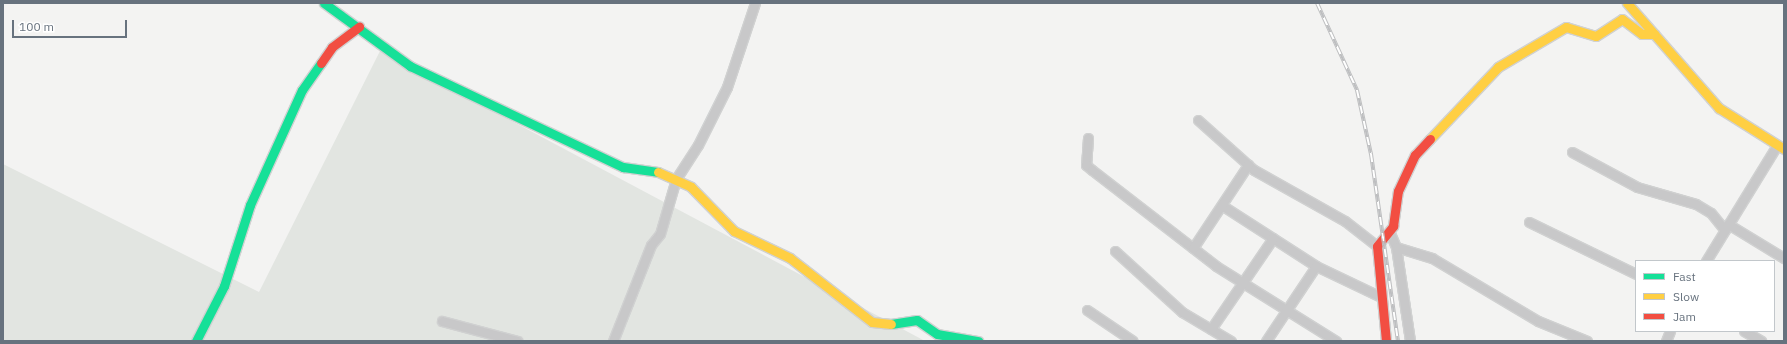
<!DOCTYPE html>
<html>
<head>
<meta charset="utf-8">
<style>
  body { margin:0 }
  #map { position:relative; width:1787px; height:344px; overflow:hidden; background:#f3f3f2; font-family:"IBM Plex Sans",sans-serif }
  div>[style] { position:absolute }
  .green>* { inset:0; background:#e2e5e1 }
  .roads { filter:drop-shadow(1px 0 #d0d1d1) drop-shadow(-1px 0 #d0d1d1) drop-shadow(0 1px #d0d1d1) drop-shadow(0 -1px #d0d1d1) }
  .street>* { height:9px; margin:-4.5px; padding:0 4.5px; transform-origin:4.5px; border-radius:4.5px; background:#c8c8c9 }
  .fast>* { height:9px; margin:-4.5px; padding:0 4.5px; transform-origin:4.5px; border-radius:4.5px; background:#16e098 }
  .slow>* { height:9px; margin:-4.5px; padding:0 4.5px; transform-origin:4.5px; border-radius:4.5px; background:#ffcf43 }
  .jam>* { height:9px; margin:-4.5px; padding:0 4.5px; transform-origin:4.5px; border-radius:4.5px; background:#f24e42 }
  .rail>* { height:4px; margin-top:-2px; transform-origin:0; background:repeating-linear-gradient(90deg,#fff 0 8px,#bdbec0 0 16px); box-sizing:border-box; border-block:1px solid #bdbec0 }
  span { translate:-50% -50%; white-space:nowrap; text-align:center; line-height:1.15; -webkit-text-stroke:4px #fff; paint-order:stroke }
  .frame { position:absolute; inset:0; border:4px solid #67727e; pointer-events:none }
  .legend { position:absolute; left:1635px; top:260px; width:140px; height:72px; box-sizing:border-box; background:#fff; border:1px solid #c2c7cb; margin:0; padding:5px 7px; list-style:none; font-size:12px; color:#67727e }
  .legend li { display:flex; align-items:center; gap:8px; height:20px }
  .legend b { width:20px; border:1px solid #c2c7cb }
  .scale { position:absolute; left:12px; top:20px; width:115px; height:18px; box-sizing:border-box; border:2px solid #67727e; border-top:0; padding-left:5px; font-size:12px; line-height:14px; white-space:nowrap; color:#67727e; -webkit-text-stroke:3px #fff; paint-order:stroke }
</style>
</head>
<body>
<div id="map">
  <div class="green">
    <div style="clip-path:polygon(380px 51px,925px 341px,3px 341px,3px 164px,259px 292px)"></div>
  </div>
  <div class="roads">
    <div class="street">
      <div style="left:1198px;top:120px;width:75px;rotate:41.8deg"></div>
      <div style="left:1254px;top:170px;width:104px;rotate:29.3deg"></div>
      <div style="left:1345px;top:221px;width:41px;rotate:38deg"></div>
      <div style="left:1088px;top:138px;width:27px;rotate:94deg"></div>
      <div style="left:1086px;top:165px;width:8px;rotate:40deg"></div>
      <div style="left:1092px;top:170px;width:157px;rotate:37.7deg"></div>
      <div style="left:1216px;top:266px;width:142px;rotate:32deg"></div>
      <div style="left:1572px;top:152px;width:74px;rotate:28.3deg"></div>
      <div style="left:1637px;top:187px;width:61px;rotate:16.1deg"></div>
      <div style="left:1696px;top:204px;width:17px;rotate:31deg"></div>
      <div style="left:1711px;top:213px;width:22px;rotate:51deg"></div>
      <div style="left:1223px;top:206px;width:111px;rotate:32.8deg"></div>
      <div style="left:1316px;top:266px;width:72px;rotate:25.5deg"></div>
      <div style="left:1529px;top:222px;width:119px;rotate:25.9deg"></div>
      <div style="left:1728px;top:224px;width:66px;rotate:31.3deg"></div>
      <div style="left:1390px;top:233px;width:15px;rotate:67deg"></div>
      <div style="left:1396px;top:247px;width:95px;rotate:81.5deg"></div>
      <div style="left:1396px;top:247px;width:38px;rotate:17deg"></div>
      <div style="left:1432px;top:258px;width:123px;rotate:30.7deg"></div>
      <div style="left:1538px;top:321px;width:53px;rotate:22.2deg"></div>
      <div style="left:1193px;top:248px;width:100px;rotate:-56.5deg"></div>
      <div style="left:1115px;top:251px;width:91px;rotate:42.3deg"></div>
      <div style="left:1182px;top:312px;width:57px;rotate:30.6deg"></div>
      <div style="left:1706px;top:261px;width:136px;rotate:-58.5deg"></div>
      <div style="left:1087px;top:310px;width:55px;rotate:34deg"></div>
      <div style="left:442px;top:321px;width:78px;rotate:14.9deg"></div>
      <div style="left:1211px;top:329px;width:110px;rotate:-55.7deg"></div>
      <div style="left:1744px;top:331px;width:20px;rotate:30deg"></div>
      <div style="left:613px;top:341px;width:103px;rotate:-68.4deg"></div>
      <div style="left:651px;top:245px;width:14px;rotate:-51deg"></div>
      <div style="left:660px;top:234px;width:57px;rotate:-73.8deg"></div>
      <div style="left:676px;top:179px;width:40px;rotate:-57.1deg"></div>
      <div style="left:698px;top:145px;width:65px;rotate:-63.4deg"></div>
      <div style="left:727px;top:87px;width:89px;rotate:-71.6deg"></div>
      <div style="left:1266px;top:341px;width:90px;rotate:-56.3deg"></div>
      <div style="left:1666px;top:341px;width:11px;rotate:-68deg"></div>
    </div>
    <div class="fast">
      <div style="left:324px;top:3px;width:107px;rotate:36.2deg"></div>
      <div style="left:410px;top:66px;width:236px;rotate:25.4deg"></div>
      <div style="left:623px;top:167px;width:35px;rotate:8deg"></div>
      <div style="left:891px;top:324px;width:26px;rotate:-9deg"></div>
      <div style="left:917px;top:320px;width:24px;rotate:35deg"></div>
      <div style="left:937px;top:334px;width:42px;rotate:9.7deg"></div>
      <div style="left:196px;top:341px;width:62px;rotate:-63deg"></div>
      <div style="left:224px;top:286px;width:85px;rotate:-72.2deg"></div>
      <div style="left:250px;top:205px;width:126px;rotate:-65.7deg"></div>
      <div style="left:302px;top:90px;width:33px;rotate:-55deg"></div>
    </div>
    <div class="slow">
      <div style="left:1627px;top:3px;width:140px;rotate:48.8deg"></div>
      <div style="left:1719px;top:108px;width:77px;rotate:32.2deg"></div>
      <div style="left:1430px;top:139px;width:99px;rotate:-46.6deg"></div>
      <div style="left:1498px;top:67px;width:79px;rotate:-30.5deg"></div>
      <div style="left:1566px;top:27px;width:31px;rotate:17deg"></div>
      <div style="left:1596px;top:36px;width:31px;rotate:-33deg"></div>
      <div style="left:1622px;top:19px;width:25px;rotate:37deg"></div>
      <div style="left:1642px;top:34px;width:12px"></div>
      <div style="left:658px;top:172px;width:36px;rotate:24deg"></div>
      <div style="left:691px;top:187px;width:62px;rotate:45.7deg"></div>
      <div style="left:734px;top:231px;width:62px;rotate:25.7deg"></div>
      <div style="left:790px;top:258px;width:104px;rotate:38deg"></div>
      <div style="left:872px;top:322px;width:19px;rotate:6deg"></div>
    </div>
    <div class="jam">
      <div style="left:321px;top:63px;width:19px;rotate:-55deg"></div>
      <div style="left:332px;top:47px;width:34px;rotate:-37deg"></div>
      <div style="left:1386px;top:341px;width:95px;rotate:-95.4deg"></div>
      <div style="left:1377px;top:246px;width:26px;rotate:-51deg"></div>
      <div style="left:1393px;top:226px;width:35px;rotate:-82deg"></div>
      <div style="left:1398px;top:191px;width:40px;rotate:-65deg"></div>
      <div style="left:1415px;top:155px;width:22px;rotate:-47deg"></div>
    </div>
  </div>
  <div class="rail">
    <div style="left:1317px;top:3px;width:96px;rotate:65.3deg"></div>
    <div style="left:1357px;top:90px;width:66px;rotate:77.7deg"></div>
    <div style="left:1371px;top:154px;width:189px;rotate:81.8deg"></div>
  </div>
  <div class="frame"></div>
  <ul class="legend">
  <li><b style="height:5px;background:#16e098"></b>Fast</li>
  <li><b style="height:5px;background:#ffcf43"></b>Slow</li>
  <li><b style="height:5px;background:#f24e42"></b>Jam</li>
  </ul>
  <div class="scale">100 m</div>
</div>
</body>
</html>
